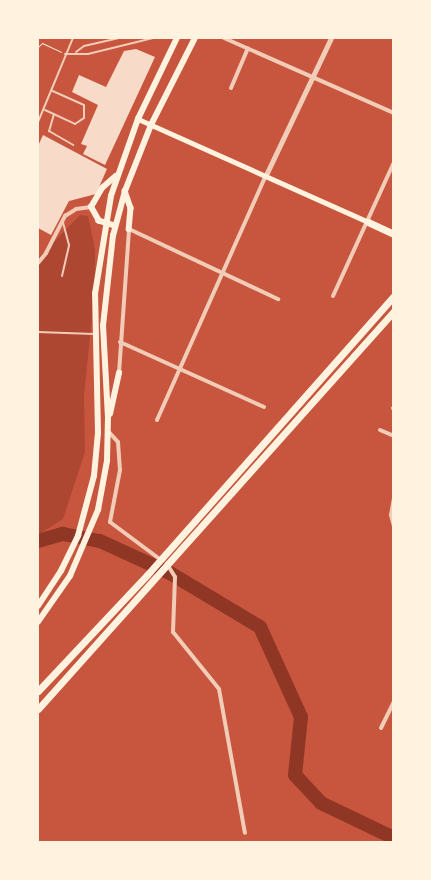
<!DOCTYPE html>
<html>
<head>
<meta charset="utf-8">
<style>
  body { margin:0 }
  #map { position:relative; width:431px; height:880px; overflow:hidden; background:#c8553d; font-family:"Times New Roman",serif }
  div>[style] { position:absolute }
  .green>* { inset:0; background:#ae4732 }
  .river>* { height:14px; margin:-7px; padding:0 7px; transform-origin:7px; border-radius:7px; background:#8f3625 }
  .building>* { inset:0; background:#f7dbc8 }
  .path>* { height:1px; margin:-0.5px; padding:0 0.5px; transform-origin:0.5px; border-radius:0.5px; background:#fff3e0 }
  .service>* { height:2px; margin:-1px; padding:0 1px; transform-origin:1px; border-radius:1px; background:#f1ccb7 }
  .minor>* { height:4px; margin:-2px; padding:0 2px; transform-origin:2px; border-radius:2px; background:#f1ccb7 }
  .tertiary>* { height:4.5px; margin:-2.25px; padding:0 2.25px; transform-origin:2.25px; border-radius:2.25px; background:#f1ccb7 }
  .secondary>* { height:5px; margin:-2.5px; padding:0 2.5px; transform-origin:2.5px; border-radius:2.5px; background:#fff3e0 }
  .primary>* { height:5.5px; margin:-2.75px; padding:0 2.75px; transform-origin:2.75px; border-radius:2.75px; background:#fff3e0 }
  .motorway>* { height:7px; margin:-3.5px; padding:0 3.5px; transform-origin:3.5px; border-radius:3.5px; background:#fff3e0 }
  span { translate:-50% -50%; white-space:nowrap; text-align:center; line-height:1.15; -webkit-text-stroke:4px #fff3e0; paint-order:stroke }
  .frame { position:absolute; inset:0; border:39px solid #fff3e0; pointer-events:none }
</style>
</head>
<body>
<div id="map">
  <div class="green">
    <div style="clip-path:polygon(80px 215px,88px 216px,95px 249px,95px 286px,84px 396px,85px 452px,63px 519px,38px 535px,38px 258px)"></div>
  </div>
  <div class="river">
    <div style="left:38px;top:541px;width:26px;rotate:-16deg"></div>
    <div style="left:63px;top:534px;width:38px;rotate:11deg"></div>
    <div style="left:100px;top:541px;width:77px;rotate:24.6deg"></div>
    <div style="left:170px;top:573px;width:105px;rotate:31deg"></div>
    <div style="left:260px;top:627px;width:99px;rotate:65.5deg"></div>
    <div style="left:301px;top:717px;width:58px;rotate:95.9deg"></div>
    <div style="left:295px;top:775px;width:38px;rotate:47deg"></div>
    <div style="left:321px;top:803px;width:81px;rotate:25.6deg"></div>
  </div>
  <div class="building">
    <div style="clip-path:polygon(136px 49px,155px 57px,105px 165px,83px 154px,87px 146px,81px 144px,98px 105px,72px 92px,79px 75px,106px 87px,124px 51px)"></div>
    <div style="clip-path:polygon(43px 135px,107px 169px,96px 194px,69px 201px,51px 235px,38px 228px,38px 146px)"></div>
  </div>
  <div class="path">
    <div style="left:38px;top:47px;width:6px;rotate:-45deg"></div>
    <div style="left:42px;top:43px;width:21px;rotate:25deg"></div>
  </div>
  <div class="service">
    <div style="left:76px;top:52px;width:10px;rotate:-37deg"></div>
    <div style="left:84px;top:46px;width:37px;rotate:-13deg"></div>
    <div style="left:65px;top:54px;width:23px"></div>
    <div style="left:88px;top:54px;width:67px;rotate:-13.8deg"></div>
    <div style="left:45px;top:110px;width:33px;rotate:25deg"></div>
    <div style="left:75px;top:124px;width:11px;rotate:-34deg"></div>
    <div style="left:84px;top:118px;width:13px;rotate:-90deg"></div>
    <div style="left:84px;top:105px;width:35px;rotate:-156deg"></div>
    <div style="left:54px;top:114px;width:18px;rotate:106deg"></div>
    <div style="left:49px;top:131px;width:28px;rotate:30deg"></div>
    <div style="left:38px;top:122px;width:91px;rotate:-67.4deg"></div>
    <div style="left:62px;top:276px;width:32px;rotate:-77deg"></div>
    <div style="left:69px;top:245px;width:23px;rotate:-105deg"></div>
    <div style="left:38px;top:332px;width:56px;rotate:2deg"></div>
  </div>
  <div class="minor">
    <div style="left:224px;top:38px;width:186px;rotate:23.8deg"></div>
    <div style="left:231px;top:88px;width:43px;rotate:-67deg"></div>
    <div style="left:38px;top:263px;width:13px;rotate:-51deg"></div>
    <div style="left:46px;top:253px;width:42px;rotate:-62.8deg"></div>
    <div style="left:65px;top:216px;width:13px;rotate:-32deg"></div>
    <div style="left:76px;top:209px;width:15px;rotate:-8deg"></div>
    <div style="left:333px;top:296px;width:147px;rotate:-65.5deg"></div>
    <div style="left:120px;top:342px;width:158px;rotate:24.3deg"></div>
    <div style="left:119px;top:373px;width:144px;rotate:-86deg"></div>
    <div style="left:129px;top:229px;width:165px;rotate:25.2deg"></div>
    <div style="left:393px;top:408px;width:2px;rotate:63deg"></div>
    <div style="left:157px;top:420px;width:268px;rotate:-66deg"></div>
    <div style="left:380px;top:430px;width:15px;rotate:23deg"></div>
    <div style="left:108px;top:431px;width:15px;rotate:48deg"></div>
    <div style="left:118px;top:442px;width:28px;rotate:86deg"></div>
    <div style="left:120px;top:470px;width:53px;rotate:100.9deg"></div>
    <div style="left:110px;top:522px;width:64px;rotate:36.7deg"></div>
    <div style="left:394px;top:498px;width:17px;rotate:100deg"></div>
    <div style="left:391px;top:515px;width:11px;rotate:75deg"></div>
    <div style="left:167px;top:564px;width:15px;rotate:58deg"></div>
    <div style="left:175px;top:577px;width:55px;rotate:92.1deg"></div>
    <div style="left:173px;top:632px;width:73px;rotate:51.1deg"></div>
    <div style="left:219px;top:689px;width:146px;rotate:79.8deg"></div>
    <div style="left:381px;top:728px;width:30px;rotate:-64deg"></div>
  </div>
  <div class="tertiary">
    <div style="left:266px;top:175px;width:152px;rotate:-64.6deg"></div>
  </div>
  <div class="secondary">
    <div style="left:138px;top:119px;width:252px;rotate:24.1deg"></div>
  </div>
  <div class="primary">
    <div style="left:125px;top:191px;width:18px;rotate:71deg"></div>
    <div style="left:131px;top:208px;width:21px;rotate:95deg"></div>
    <div style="left:115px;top:226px;width:17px;rotate:-163deg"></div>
    <div style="left:99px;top:221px;width:16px;rotate:-120deg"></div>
    <div style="left:91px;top:207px;width:22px;rotate:-60deg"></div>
    <div style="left:102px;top:188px;width:18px;rotate:-41deg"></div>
    <div style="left:110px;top:414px;width:42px;rotate:-77.6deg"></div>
    <div style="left:38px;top:606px;width:42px;rotate:-56.7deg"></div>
    <div style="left:61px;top:571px;width:39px;rotate:-64deg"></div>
    <div style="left:78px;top:536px;width:62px;rotate:-75.1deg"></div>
    <div style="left:94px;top:476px;width:43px;rotate:-84.7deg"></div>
    <div style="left:98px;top:433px;width:139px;rotate:-91.2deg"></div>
    <div style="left:95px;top:294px;width:99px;rotate:-80.7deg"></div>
    <div style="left:111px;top:196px;width:82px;rotate:-70.7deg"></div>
    <div style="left:138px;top:119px;width:90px;rotate:-64.3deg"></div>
    <div style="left:38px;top:622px;width:56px;rotate:-55.2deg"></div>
    <div style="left:70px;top:576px;width:72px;rotate:-67deg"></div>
    <div style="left:98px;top:510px;width:50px;rotate:-79.6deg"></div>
    <div style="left:107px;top:461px;width:43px;rotate:-88.7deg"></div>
    <div style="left:108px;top:418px;width:92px;rotate:-93.1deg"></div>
    <div style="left:103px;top:326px;width:91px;rotate:-83.7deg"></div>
    <div style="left:113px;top:236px;width:47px;rotate:-75.1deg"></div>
    <div style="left:125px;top:191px;width:71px;rotate:-68.5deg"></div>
    <div style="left:151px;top:125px;width:97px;rotate:-63.2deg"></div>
  </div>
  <div class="motorway">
    <div style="left:368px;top:222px;width:29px;rotate:25deg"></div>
    <div style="left:38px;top:691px;width:159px;rotate:-46.8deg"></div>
    <div style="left:147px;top:575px;width:373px;rotate:-48.5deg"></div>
    <div style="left:38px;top:709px;width:534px;rotate:-48.19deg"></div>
  </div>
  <div class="frame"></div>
</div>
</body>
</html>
